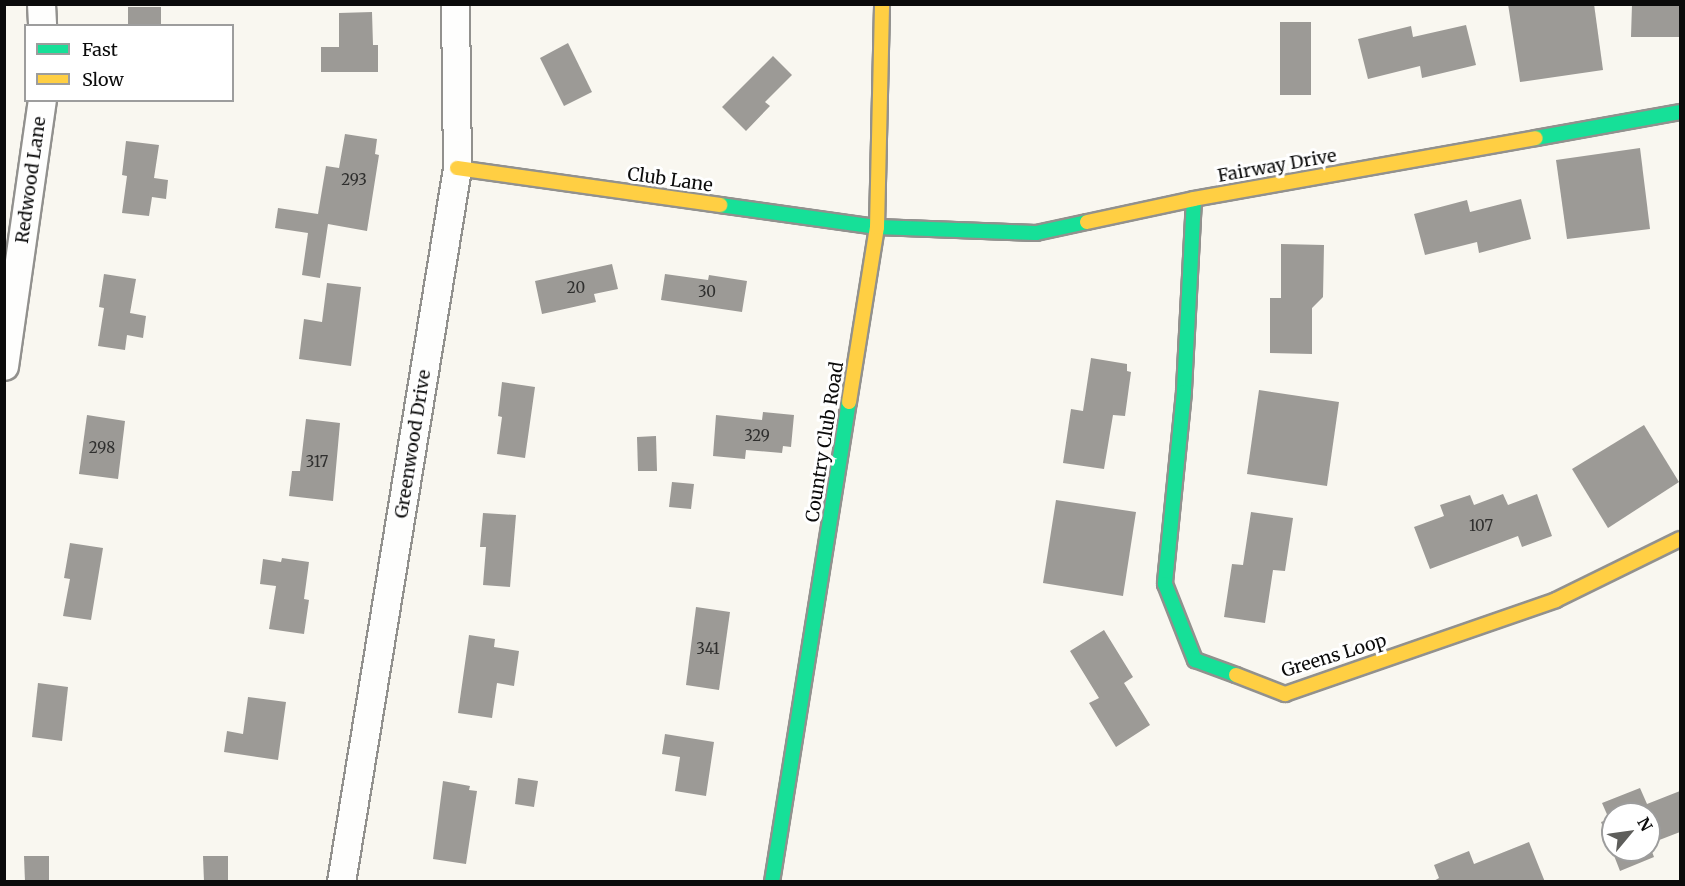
<!DOCTYPE html>
<html>
<head>
<meta charset="utf-8">
<style>
  body { margin:0 }
  #map { position:relative; width:1685px; height:886px; overflow:hidden; background:#f9f7f0; font-family:Merriweather,serif }
  div>[style] { position:absolute }
  .building>* { inset:0; background:#9c9a96 }
  .roads { filter:drop-shadow(2px 0 #92918e) drop-shadow(-2px 0 #92918e) drop-shadow(0 2px #92918e) drop-shadow(0 -2px #92918e) }
  .street>* { height:27px; margin:-13.5px; padding:0 13.5px; transform-origin:13.5px; border-radius:13.5px; background:#fefefd }
  .fast>* { height:14px; margin:-7px; padding:0 7px; transform-origin:7px; border-radius:7px; background:#16e098 }
  .slow>* { height:14px; margin:-7px; padding:0 7px; transform-origin:7px; border-radius:7px; background:#ffcf43 }
  span { translate:-50% -50%; white-space:nowrap; text-align:center; line-height:1.15; -webkit-text-stroke:6px #fff; paint-order:stroke }
  .number-label { font-size:15px; color:#2f2f2e }
  .number-label span { -webkit-text-stroke-width:0 }
  .street-label { font-size:18px; color:#0b0b0b }
  .frame { position:absolute; inset:0; border:6px solid #0b0b0b; pointer-events:none }
  .legend { position:absolute; left:24px; top:24px; width:210px; height:78px; box-sizing:border-box; background:#fff; border:2px solid #9d9d9d; margin:0; padding:8px 10px; list-style:none; font-size:18px; color:#0b0b0b }
  .legend li { display:flex; align-items:center; gap:12px; height:30px }
  .legend b { width:30px; border:2px solid #9d9d9d }
  .north { position:absolute; left:1601px; top:802px; width:60px; height:60px; box-sizing:border-box; background:#fff; border:2px solid #9d9d9d; border-radius:50%; rotate:61deg; font-size:16px; font-weight:700; line-height:24px; text-align:center; color:#0b0b0b }
  .north::after { content:''; display:block; margin:auto; width:21px; height:27px; background:#5e5e5b; clip-path:polygon(50% 0,100% 100%,50% 72%,0 100%) }
</style>
</head>
<body>
<div id="map">
  <div class="building">
    <div style="clip-path:polygon(1508px 4px,1594px 4px,1603px 70px,1520px 82px)"></div>
    <div style="clip-path:polygon(1632px 4px,1680px 4px,1680px 37px,1631px 37px)"></div>
    <div style="clip-path:polygon(128px 7px,161px 7px,161px 26px,128px 26px)"></div>
    <div style="clip-path:polygon(372px 12px,373px 45px,378px 45px,378px 72px,321px 72px,321px 47px,339px 47px,339px 13px)"></div>
    <div style="clip-path:polygon(1280px 22px,1311px 22px,1311px 95px,1280px 95px)"></div>
    <div style="clip-path:polygon(1466px 25px,1476px 65px,1422px 78px,1420px 66px,1368px 79px,1358px 39px,1411px 26px,1413px 37px)"></div>
    <div style="clip-path:polygon(568px 43px,592px 92px,564px 106px,540px 58px)"></div>
    <div style="clip-path:polygon(773px 56px,792px 75px,765px 102px,770px 106px,746px 131px,722px 107px)"></div>
    <div style="clip-path:polygon(345px 134px,377px 139px,375px 154px,379px 155px,367px 231px,328px 224px,320px 278px,302px 275px,308px 233px,275px 228px,278px 208px,318px 214px,326px 166px,339px 168px)"></div>
    <div style="clip-path:polygon(126px 141px,159px 145px,154px 178px,168px 180px,166px 199px,152px 197px,149px 216px,122px 213px,127px 176px,122px 175px)"></div>
    <div style="clip-path:polygon(1640px 148px,1650px 229px,1567px 239px,1556px 160px)"></div>
    <div style="clip-path:polygon(1521px 199px,1531px 239px,1479px 253px,1477px 242px,1425px 255px,1414px 214px,1467px 200px,1470px 212px)"></div>
    <div style="clip-path:polygon(1281px 244px,1324px 245px,1323px 297px,1312px 308px,1312px 354px,1270px 353px,1270px 298px,1281px 298px)"></div>
    <div style="clip-path:polygon(612px 264px,618px 289px,594px 294px,596px 302px,542px 314px,535px 281px)"></div>
    <div style="clip-path:polygon(104px 274px,136px 279px,130px 313px,146px 316px,143px 338px,127px 335px,125px 350px,98px 346px,104px 308px,99px 307px)"></div>
    <div style="clip-path:polygon(665px 274px,708px 280px,709px 275px,747px 281px,742px 312px,661px 300px)"></div>
    <div style="clip-path:polygon(327px 283px,361px 287px,351px 366px,299px 359px,304px 319px,322px 322px)"></div>
    <div style="clip-path:polygon(1091px 358px,1127px 364px,1127px 371px,1131px 372px,1125px 416px,1113px 415px,1104px 469px,1063px 463px,1071px 409px,1083px 411px)"></div>
    <div style="clip-path:polygon(502px 382px,535px 387px,525px 458px,497px 454px,502px 417px,498px 416px)"></div>
    <div style="clip-path:polygon(1259px 390px,1339px 402px,1327px 486px,1247px 474px)"></div>
    <div style="clip-path:polygon(763px 412px,794px 415px,791px 447px,783px 446px,782px 453px,746px 450px,745px 459px,713px 456px,716px 415px,762px 420px)"></div>
    <div style="clip-path:polygon(87px 415px,125px 421px,118px 479px,79px 474px)"></div>
    <div style="clip-path:polygon(306px 419px,340px 423px,333px 501px,289px 496px,292px 471px,300px 471px)"></div>
    <div style="clip-path:polygon(1644px 425px,1679px 482px,1608px 528px,1572px 469px)"></div>
    <div style="clip-path:polygon(656px 436px,657px 471px,638px 471px,637px 437px)"></div>
    <div style="clip-path:polygon(672px 482px,694px 484px,691px 509px,669px 507px)"></div>
    <div style="clip-path:polygon(1503px 494px,1508px 505px,1537px 494px,1552px 536px,1522px 547px,1518px 536px,1430px 569px,1414px 527px,1444px 516px,1440px 505px,1470px 495px,1474px 505px)"></div>
    <div style="clip-path:polygon(1056px 500px,1136px 512px,1123px 596px,1043px 583px)"></div>
    <div style="clip-path:polygon(1251px 512px,1293px 518px,1285px 571px,1273px 570px,1265px 623px,1224px 617px,1232px 564px,1243px 565px)"></div>
    <div style="clip-path:polygon(483px 513px,516px 515px,510px 587px,483px 585px,486px 547px,480px 547px)"></div>
    <div style="clip-path:polygon(70px 543px,103px 548px,91px 620px,63px 616px,70px 579px,64px 578px)"></div>
    <div style="clip-path:polygon(282px 558px,309px 562px,304px 599px,309px 600px,304px 634px,269px 629px,276px 586px,260px 584px,263px 559px,281px 562px)"></div>
    <div style="clip-path:polygon(696px 607px,730px 612px,719px 690px,686px 685px)"></div>
    <div style="clip-path:polygon(1104px 630px,1133px 677px,1124px 683px,1150px 725px,1116px 747px,1089px 703px,1099px 698px,1070px 651px)"></div>
    <div style="clip-path:polygon(469px 635px,495px 639px,494px 647px,519px 651px,514px 686px,497px 683px,492px 718px,458px 713px)"></div>
    <div style="clip-path:polygon(38px 683px,68px 687px,62px 741px,32px 737px)"></div>
    <div style="clip-path:polygon(248px 697px,286px 702px,278px 760px,224px 752px,227px 731px,243px 734px)"></div>
    <div style="clip-path:polygon(665px 734px,714px 742px,706px 796px,675px 791px,680px 757px,662px 754px)"></div>
    <div style="clip-path:polygon(518px 778px,538px 781px,534px 807px,515px 804px)"></div>
    <div style="clip-path:polygon(443px 781px,470px 786px,469px 790px,477px 791px,466px 864px,433px 859px)"></div>
    <div style="clip-path:polygon(1640px 788px,1647px 804px,1680px 791px,1680px 832px,1649px 844px,1649px 814px,1613px 814px,1613px 850px,1649px 850px,1649px 844px,1654px 857px,1620px 871px,1601px 822px,1609px 819px,1602px 803px)"></div>
    <div style="clip-path:polygon(1529px 842px,1545px 882px,1432px 882px,1439px 878px,1434px 865px,1469px 851px,1474px 864px)"></div>
    <div style="clip-path:polygon(24px 856px,49px 856px,49px 882px,25px 882px)"></div>
    <div style="clip-path:polygon(203px 856px,228px 856px,228px 882px,204px 882px)"></div>
  </div>
  <div class="roads">
    <div class="street">
      <div style="left:41px;top:4px;width:22px;rotate:87deg"></div>
      <div style="left:4px;top:366px;width:269px;rotate:-81.9deg"></div>
      <div style="left:341px;top:882px;width:723px;rotate:-80.77deg"></div>
      <div style="left:457px;top:168px;width:164px;rotate:-90.7deg"></div>
    </div>
    <div class="fast">
      <div style="left:1536px;top:138px;width:146px;rotate:-10.2deg"></div>
      <div style="left:1194px;top:199px;width:193px;rotate:93deg"></div>
      <div style="left:1184px;top:392px;width:193px;rotate:95.7deg"></div>
      <div style="left:1165px;top:584px;width:82px;rotate:68.5deg"></div>
      <div style="left:1195px;top:660px;width:44px;rotate:20.1deg"></div>
      <div style="left:720px;top:205px;width:159px;rotate:8deg"></div>
      <div style="left:877px;top:227px;width:159px;rotate:2.2deg"></div>
      <div style="left:1036px;top:233px;width:52px;rotate:-12.2deg"></div>
      <div style="left:772px;top:882px;width:486px;rotate:-80.9deg"></div>
    </div>
    <div class="slow">
      <div style="left:457px;top:168px;width:266px;rotate:8deg"></div>
      <div style="left:1087px;top:222px;width:109px;rotate:-12.1deg"></div>
      <div style="left:1194px;top:199px;width:347px;rotate:-10.1deg"></div>
      <div style="left:849px;top:402px;width:177px;rotate:-80.9deg"></div>
      <div style="left:877px;top:227px;width:223px;rotate:-88.7deg"></div>
      <div style="left:1236px;top:675px;width:53px;rotate:21.2deg"></div>
      <div style="left:1285px;top:694px;width:287px;rotate:-19.1deg"></div>
      <div style="left:1556px;top:600px;width:138px;rotate:-26.2deg"></div>
    </div>
  </div>
  <div class="number-label">
    <span style="left:354px;top:180px">293</span>
    <span style="left:576px;top:288px">20</span>
    <span style="left:707px;top:292px">30</span>
    <span style="left:757px;top:436px">329</span>
    <span style="left:102px;top:448px">298</span>
    <span style="left:317px;top:462px">317</span>
    <span style="left:1481px;top:526px">107</span>
    <span style="left:708px;top:649px">341</span>
  </div>
  <div class="street-label">
    <span style="left:1277px;top:166px;rotate:-10deg">Fairway Drive</span>
    <span style="left:31px;top:180px;rotate:-82deg">Redwood Lane</span>
    <span style="left:670px;top:180px;rotate:8deg">Club Lane</span>
    <span style="left:825px;top:442px;rotate:-81deg">Country Club Road</span>
    <span style="left:413px;top:444px;rotate:-81deg">Greenwood Drive</span>
    <span style="left:1334px;top:656px;rotate:-17deg">Greens Loop</span>
  </div>
  <div class="frame"></div>
  <ul class="legend">
  <li><b style="height:8px;background:#16e098"></b>Fast</li>
  <li><b style="height:8px;background:#ffcf43"></b>Slow</li>
  </ul>
  <div class="north">N</div>
</div>
</body>
</html>
